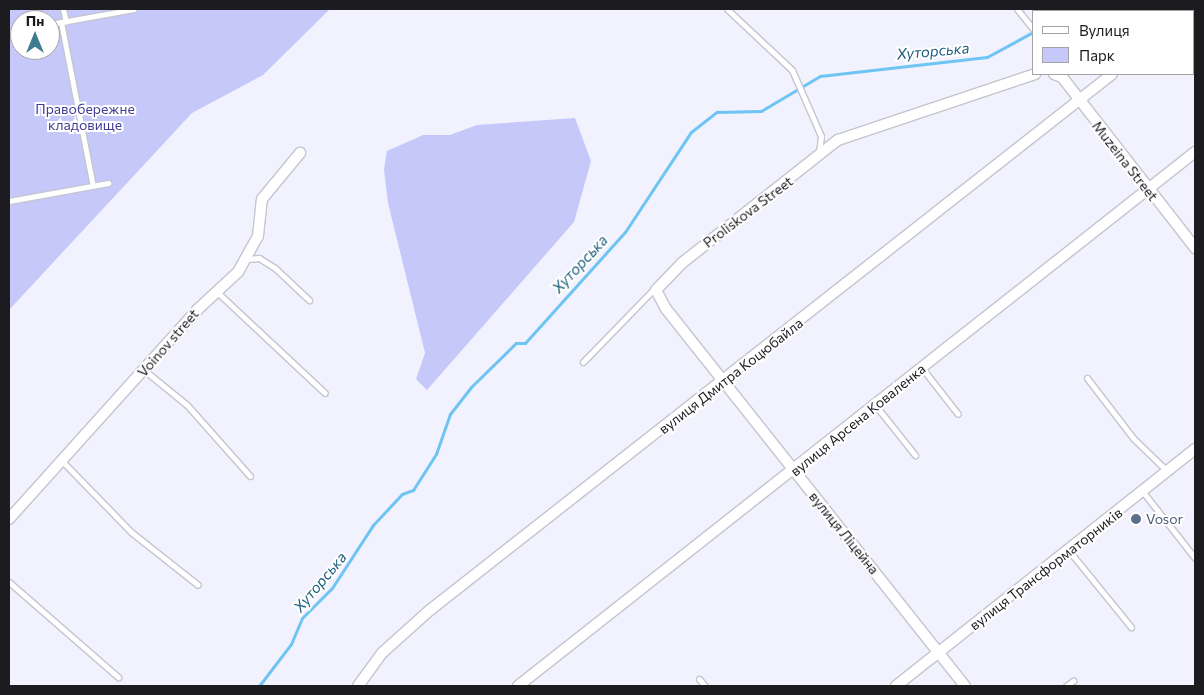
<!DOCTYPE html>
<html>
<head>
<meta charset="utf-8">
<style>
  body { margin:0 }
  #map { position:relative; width:1204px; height:695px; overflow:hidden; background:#f2f2fe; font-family:Commissioner,sans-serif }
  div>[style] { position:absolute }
  .green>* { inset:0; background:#c6c8fa }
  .stream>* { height:3px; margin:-1.5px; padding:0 1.5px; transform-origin:1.5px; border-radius:1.5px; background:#6ec4f3 }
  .roads { filter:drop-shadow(1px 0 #c4c5cf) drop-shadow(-1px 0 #c4c5cf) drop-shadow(0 1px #c4c5cf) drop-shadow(0 -1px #c4c5cf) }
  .service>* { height:5px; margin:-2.5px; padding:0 2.5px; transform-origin:2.5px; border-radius:2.5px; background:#fff }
  .minor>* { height:10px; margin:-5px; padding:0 5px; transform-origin:5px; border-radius:5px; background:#fff }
  .dots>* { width:14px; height:14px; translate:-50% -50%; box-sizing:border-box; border:2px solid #fff; border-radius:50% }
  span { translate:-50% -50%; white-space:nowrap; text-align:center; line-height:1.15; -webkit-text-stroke:4px #fff; paint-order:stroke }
  .park-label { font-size:14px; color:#453c93 }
  .street-label { font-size:14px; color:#1c1c20 }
  .service-label { font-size:14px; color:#4e5e75 }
  .left { translate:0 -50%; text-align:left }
  .water-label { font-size:15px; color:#1d5e7e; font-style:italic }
  .frame { position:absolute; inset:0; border:10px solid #1c1c20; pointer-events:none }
  .legend { position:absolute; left:1032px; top:10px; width:162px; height:65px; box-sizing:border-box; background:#fff; border:1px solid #a4a4a6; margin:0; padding:6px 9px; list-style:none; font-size:15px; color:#1c1c20 }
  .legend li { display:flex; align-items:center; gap:10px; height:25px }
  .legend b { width:25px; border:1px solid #a4a4a6 }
  .north { position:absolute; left:10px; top:10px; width:50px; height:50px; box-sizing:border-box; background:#fff; border:1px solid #a4a4a6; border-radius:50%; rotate:0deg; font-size:14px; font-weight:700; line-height:20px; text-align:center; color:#1c1c20 }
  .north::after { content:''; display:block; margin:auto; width:18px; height:22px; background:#3e7c92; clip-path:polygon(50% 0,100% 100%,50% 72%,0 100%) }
</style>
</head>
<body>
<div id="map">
  <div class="green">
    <div style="clip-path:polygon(evenodd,9px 9px,330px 9px,263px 75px,192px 113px,9px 310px,9px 9px,20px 20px,50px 20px,50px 50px,20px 50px,20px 20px)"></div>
    <div style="clip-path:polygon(575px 118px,591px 161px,574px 222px,427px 390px,416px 379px,425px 353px,388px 203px,384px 169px,387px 151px,423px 135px,450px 135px,477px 125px)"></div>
  </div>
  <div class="stream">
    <div style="left:1068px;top:11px;width:2px;rotate:-63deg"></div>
    <div style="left:259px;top:686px;width:53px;rotate:-52.7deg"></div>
    <div style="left:291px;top:644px;width:28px;rotate:-67deg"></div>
    <div style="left:302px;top:618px;width:42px;rotate:-45deg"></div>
    <div style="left:332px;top:588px;width:75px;rotate:-56.9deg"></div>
    <div style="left:373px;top:525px;width:42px;rotate:-46.9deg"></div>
    <div style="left:402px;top:494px;width:12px;rotate:-20deg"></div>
    <div style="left:413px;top:490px;width:43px;rotate:-57.4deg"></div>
    <div style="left:436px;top:454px;width:42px;rotate:-70.7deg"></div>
    <div style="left:450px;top:414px;width:34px;rotate:-52deg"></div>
    <div style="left:471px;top:387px;width:63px;rotate:-44.4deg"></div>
    <div style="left:516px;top:343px;width:9px"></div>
    <div style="left:525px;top:343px;width:149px;rotate:-48deg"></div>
    <div style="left:625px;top:232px;width:120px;rotate:-56.6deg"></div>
    <div style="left:691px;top:132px;width:33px;rotate:-38deg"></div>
    <div style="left:717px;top:112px;width:44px;rotate:-1.3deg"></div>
    <div style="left:761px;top:111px;width:69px;rotate:-30.7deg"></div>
    <div style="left:820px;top:76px;width:168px;rotate:-6.5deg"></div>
    <div style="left:987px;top:57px;width:52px;rotate:-28.5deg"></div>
  </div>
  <div class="roads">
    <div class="service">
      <div style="left:63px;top:9px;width:13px;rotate:77deg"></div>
      <div style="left:727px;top:9px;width:89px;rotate:43.2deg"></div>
      <div style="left:792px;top:70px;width:72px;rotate:66.3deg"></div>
      <div style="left:821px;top:136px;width:17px;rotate:97deg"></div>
      <div style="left:1017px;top:9px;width:26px;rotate:51deg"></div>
      <div style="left:61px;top:22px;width:167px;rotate:79deg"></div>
      <div style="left:50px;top:24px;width:85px;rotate:-10.1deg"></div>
      <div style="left:9px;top:32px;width:11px;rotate:-10deg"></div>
      <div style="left:9px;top:201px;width:101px;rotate:-10.3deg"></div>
      <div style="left:248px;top:259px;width:11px;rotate:-5deg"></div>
      <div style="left:259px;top:258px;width:19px;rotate:32deg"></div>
      <div style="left:275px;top:268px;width:47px;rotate:43.3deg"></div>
      <div style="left:216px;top:291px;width:149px;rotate:43.1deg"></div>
      <div style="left:583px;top:362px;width:103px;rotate:-45.8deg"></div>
      <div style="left:922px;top:368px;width:58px;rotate:52deg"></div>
      <div style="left:144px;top:370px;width:55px;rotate:39.1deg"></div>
      <div style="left:187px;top:405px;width:95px;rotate:48.4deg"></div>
      <div style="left:1087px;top:378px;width:76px;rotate:52.5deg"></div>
      <div style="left:1133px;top:438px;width:47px;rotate:44.1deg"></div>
      <div style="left:876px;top:406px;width:63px;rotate:51.5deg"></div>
      <div style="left:63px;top:462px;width:98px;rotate:45.8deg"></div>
      <div style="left:131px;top:532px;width:85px;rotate:38.3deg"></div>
      <div style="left:1143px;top:492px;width:84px;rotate:51.8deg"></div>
      <div style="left:1070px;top:552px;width:97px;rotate:50.9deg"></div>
      <div style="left:9px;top:582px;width:145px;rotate:41.1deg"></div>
      <div style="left:699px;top:679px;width:9px;rotate:49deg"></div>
      <div style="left:1066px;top:686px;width:9px;rotate:-36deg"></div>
    </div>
    <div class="minor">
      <div style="left:1054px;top:74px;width:9px;rotate:21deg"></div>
      <div style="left:1062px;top:77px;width:217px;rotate:52.1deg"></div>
      <div style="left:9px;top:519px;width:281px;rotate:-48deg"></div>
      <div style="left:197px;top:310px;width:56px;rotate:-42.8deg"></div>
      <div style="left:238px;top:272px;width:41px;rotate:-60.9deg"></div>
      <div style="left:258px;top:236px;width:37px;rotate:-84deg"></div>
      <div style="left:262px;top:199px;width:60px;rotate:-50.4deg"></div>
      <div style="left:358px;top:686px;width:41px;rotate:-54deg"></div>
      <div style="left:382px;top:653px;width:64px;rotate:-41.9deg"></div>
      <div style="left:430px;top:610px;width:867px;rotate:-38.16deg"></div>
      <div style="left:518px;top:686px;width:862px;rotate:-38.27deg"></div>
      <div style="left:896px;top:686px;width:382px;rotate:-38.4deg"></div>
      <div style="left:965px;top:686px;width:481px;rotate:-128.4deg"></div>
      <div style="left:666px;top:309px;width:21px;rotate:-118deg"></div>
      <div style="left:656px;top:290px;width:37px;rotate:-46deg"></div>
      <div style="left:682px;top:263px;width:199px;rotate:-38.3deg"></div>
      <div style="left:838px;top:140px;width:208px;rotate:-18.5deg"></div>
    </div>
  </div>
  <div class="dots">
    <div style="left:1136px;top:519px;background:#5c6f8a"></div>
  </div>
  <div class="park-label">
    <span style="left:85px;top:117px">Правобережне<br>кладовище</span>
  </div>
  <div class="street-label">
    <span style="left:1125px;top:161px;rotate:52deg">Muzeina Street</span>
    <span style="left:748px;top:212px;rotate:-37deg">Proliskova Street</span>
    <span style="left:168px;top:343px;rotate:-49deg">Voinov street</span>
    <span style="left:731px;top:376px;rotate:-38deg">вулиця Дмитра Коцюбайла</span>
    <span style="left:858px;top:420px;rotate:-39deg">вулиця Арсена Коваленка</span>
    <span style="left:844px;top:533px;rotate:51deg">вулиця Ліцейна</span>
    <span style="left:1046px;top:569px;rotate:-38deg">вулиця Трансформаторників</span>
  </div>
  <div class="service-label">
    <span class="left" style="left:1146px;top:519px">Vosor</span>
  </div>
  <div class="water-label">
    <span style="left:933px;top:51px;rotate:-5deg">Хуторська</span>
    <span style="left:580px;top:264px;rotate:-47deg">Хуторська</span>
    <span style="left:320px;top:582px;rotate:-50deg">Хуторська</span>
  </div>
  <div class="frame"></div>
  <ul class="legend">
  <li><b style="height:6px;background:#fff"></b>Вулиця</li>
  <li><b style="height:14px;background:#c6c8fa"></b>Парк</li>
  </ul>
  <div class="north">Пн</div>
</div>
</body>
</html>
